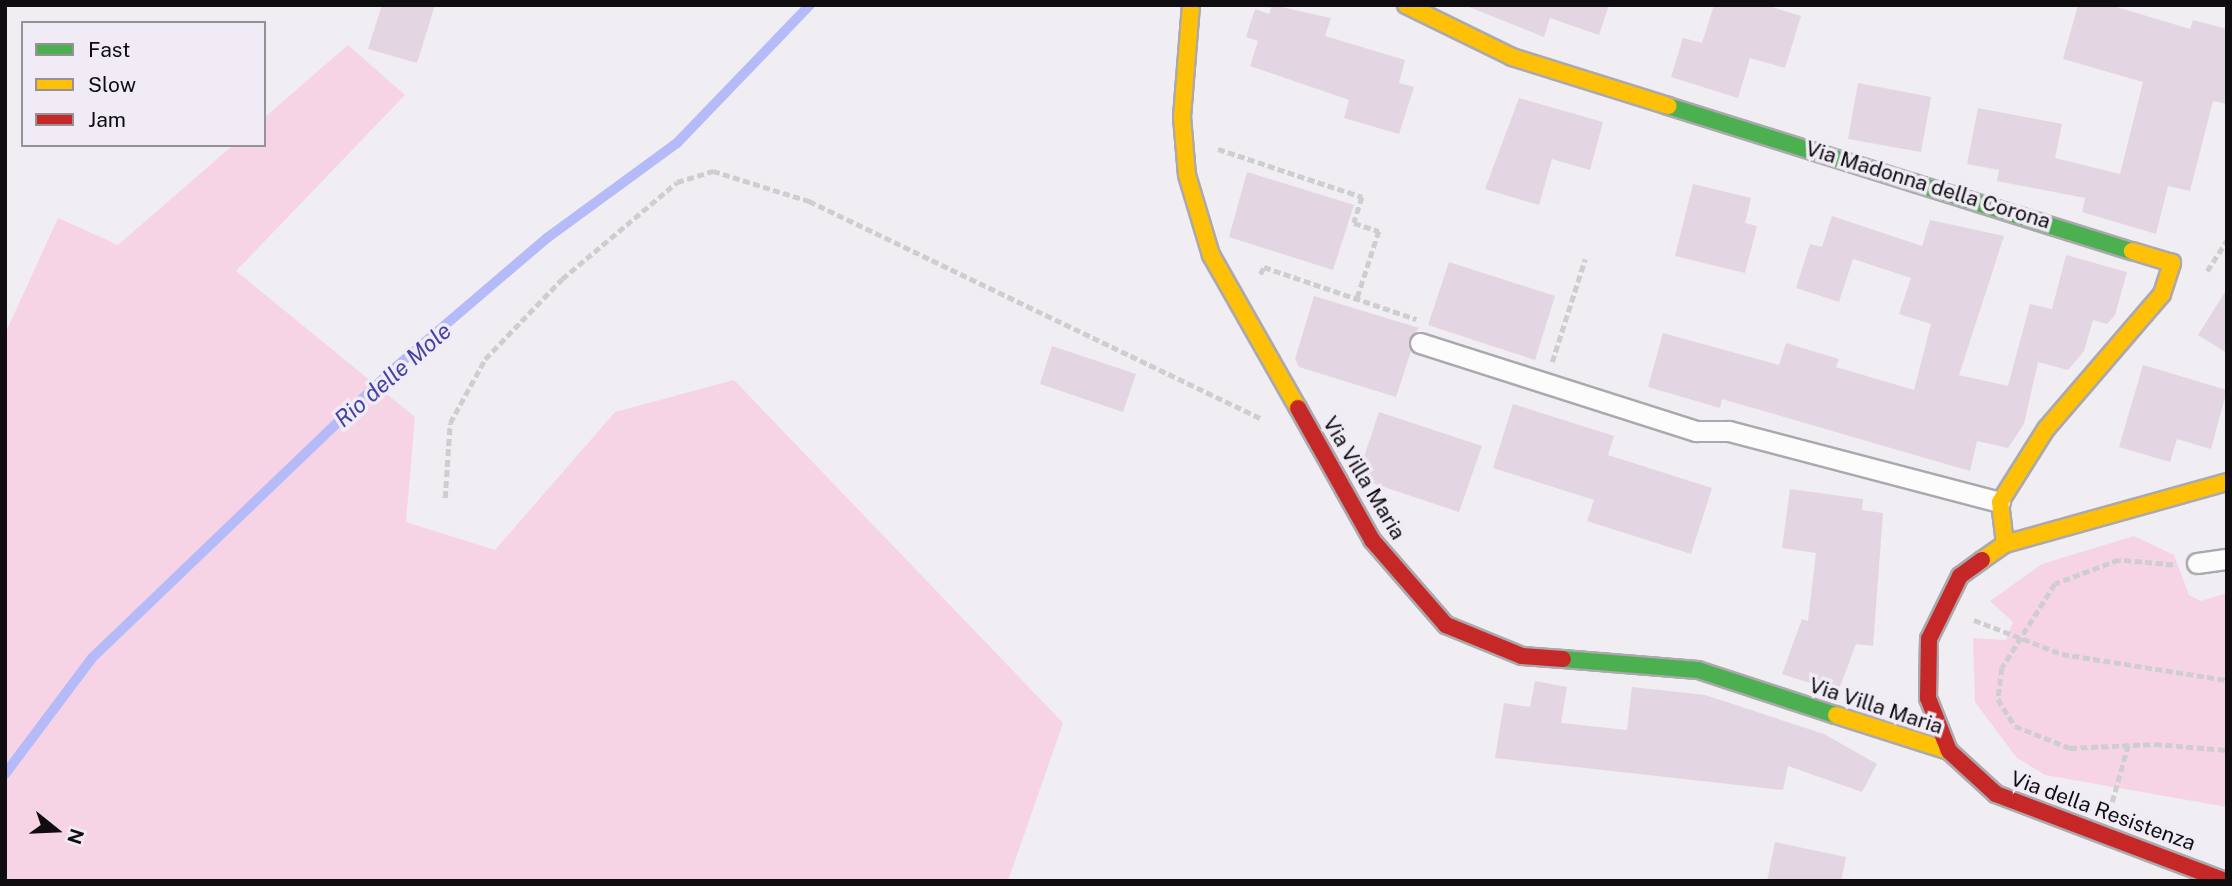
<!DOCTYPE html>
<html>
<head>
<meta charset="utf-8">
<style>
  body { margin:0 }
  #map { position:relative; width:2232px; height:886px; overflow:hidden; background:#f0edf3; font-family:"Public Sans",sans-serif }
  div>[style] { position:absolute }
  .green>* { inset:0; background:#f7d4e5 }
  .stream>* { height:10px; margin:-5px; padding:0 5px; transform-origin:5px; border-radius:5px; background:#b4bbf8 }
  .building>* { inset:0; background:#e3d6e2 }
  .path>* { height:4.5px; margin-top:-2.25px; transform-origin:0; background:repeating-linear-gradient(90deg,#cecece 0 7px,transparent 0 10.5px) }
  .roads { filter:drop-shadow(2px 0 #aba9ad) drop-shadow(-2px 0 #aba9ad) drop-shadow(0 2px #aba9ad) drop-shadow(0 -2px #aba9ad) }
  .lane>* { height:19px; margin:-9.5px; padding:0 9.5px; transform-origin:9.5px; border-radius:9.5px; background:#fdfcfd }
  .fast>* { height:16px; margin:-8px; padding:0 8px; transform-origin:8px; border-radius:8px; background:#4caf50 }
  .slow>* { height:16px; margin:-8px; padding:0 8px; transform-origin:8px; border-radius:8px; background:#ffc107 }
  .jam>* { height:16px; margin:-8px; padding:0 8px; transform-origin:8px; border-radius:8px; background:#c62828 }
  span { translate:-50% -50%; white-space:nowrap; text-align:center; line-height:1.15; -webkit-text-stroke:7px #f1ebf5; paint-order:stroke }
  .street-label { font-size:21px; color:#0f0d10 }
  .water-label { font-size:23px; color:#4344a5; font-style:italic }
  .frame { position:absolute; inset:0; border:7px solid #0f0d10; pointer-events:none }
  .legend { position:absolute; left:21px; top:21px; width:245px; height:126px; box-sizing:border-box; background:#f1ebf5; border:2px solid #979299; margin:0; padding:9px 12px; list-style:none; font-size:21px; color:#0f0d10 }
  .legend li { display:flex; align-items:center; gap:14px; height:35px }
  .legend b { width:35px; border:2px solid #979299 }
  .north { position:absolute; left:21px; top:795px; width:70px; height:70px; -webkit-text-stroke:5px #f1ebf5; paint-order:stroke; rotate:108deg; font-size:19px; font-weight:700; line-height:28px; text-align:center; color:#0f0d10 }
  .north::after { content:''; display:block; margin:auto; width:24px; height:32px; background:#0f0d10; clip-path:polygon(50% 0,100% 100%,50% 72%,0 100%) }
</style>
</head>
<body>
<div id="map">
  <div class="green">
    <div style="clip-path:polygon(348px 45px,405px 95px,236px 271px,415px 417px,406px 522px,495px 550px,615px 412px,734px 380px,1063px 723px,1008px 881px,5px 881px,5px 334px,58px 218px,118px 245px,233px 145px,264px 145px,264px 118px)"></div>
    <div style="clip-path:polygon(2134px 536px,2174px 555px,2189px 595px,2201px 601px,2227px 593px,2227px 807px,2045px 775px,2016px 757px,1975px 702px,1973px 638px,2006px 640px,2013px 622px,1990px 601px,2042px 564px)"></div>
  </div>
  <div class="stream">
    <div style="left:5px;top:774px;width:145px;rotate:-53.1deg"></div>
    <div style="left:92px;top:658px;width:413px;rotate:-43.8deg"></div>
    <div style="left:390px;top:372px;width:206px;rotate:-40.5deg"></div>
    <div style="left:547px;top:238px;width:161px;rotate:-36.2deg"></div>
    <div style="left:677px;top:143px;width:192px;rotate:-46.1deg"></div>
  </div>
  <div class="building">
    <div style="clip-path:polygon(382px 5px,435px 5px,417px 63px,368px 49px)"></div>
    <div style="clip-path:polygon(1272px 5px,1331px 18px,1325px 36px,1405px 60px,1399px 83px,1414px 87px,1399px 134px,1344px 118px,1349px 100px,1250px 66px,1258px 41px,1246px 37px,1255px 9px,1269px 14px)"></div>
    <div style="clip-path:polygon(1464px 5px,1609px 5px,1599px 35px,1550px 18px,1544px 37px)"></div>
    <div style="clip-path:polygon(1714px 5px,1765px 5px,1801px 16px,1785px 68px,1750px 58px,1738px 98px,1671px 77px,1683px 38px,1702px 43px)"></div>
    <div style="clip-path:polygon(2078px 5px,2110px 5px,2190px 29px,2193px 20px,2227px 29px,2227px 104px,2213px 101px,2190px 191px,2168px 186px,2156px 234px,2082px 212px,2085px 198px,1997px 181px,1999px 170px,1967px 164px,1978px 108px,2062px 124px,2055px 158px,2120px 174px,2143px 82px,2063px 59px)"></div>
    <div style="clip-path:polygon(1858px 83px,1931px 97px,1921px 152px,1848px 139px)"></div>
    <div style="clip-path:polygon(1519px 98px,1603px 122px,1590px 170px,1552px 159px,1539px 205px,1485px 189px)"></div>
    <div style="clip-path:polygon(1247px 172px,1354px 205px,1333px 270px,1229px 237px)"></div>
    <div style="clip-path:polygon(1693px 184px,1751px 198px,1745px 223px,1757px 226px,1745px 273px,1675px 256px)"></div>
    <div style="clip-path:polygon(1832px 216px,1922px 246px,1930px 220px,2004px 236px,1959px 375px,2008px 386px,2030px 304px,2052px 309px,2066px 255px,2127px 272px,2115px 315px,2107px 324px,2093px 320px,2084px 351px,2068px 370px,2038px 362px,2024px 424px,2008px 448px,1977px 441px,1970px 471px,1722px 399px,1720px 408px,1648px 387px,1663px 333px,1779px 365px,1786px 343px,1839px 359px,1836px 367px,1914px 390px,1931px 324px,1899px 314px,1911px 278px,1853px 259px,1839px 302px,1796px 288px,1810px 244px,1822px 247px)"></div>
    <div style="clip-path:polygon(1449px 262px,1555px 296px,1535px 360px,1428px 325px)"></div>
    <div style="clip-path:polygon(2227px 289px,2227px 353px,2198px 335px)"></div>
    <div style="clip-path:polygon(1314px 296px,1419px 328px,1409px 339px,1411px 351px,1396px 397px,1299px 367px,1295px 359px)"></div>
    <div style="clip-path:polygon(1052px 346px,1136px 374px,1123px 412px,1040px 384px)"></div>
    <div style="clip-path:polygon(2143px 365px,2227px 390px,2211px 449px,2177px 439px,2170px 462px,2119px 447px)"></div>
    <div style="clip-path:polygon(1513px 404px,1614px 436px,1608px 455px,1712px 488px,1691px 554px,1587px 521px,1594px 500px,1493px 468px)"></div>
    <div style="clip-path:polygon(1379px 412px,1482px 446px,1459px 512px,1363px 480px,1359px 472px)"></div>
    <div style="clip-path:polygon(1790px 489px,1863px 499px,1862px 510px,1883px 513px,1873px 646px,1856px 644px,1838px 692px,1782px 674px,1802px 619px,1808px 621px,1816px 553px,1782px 548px)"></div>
    <div style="clip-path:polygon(1535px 681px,1567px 687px,1561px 723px,1627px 730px,1632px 687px,1705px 695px,1824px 734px,1877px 764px,1862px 792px,1788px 766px,1783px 790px,1495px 758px,1504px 703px,1530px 707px)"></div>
    <div style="clip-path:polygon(1775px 842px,1846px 857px,1841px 881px,1767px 881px)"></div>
  </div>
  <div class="path">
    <div style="left:1218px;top:149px;width:152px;rotate:18.4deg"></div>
    <div style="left:1362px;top:197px;width:27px;rotate:107deg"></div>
    <div style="left:1354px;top:223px;width:26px;rotate:18deg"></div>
    <div style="left:1379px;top:231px;width:71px;rotate:107.9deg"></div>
    <div style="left:2207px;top:271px;width:37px;rotate:-57deg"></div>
    <div style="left:1260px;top:274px;width:8px;rotate:-60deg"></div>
    <div style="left:1264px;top:267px;width:161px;rotate:18.9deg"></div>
    <div style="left:1552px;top:362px;width:108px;rotate:-72.2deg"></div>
    <div style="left:445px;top:498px;width:75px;rotate:-86.2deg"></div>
    <div style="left:450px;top:423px;width:73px;rotate:-61.3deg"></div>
    <div style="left:485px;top:359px;width:111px;rotate:-46.1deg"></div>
    <div style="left:562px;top:279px;width:150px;rotate:-40.1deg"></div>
    <div style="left:677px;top:182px;width:38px;rotate:-17deg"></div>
    <div style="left:713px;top:171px;width:101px;rotate:17.4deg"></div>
    <div style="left:809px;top:201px;width:503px;rotate:25.7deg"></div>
    <div style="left:2173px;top:565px;width:54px;rotate:-174.7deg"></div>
    <div style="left:2119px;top:560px;width:68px;rotate:159.4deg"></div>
    <div style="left:2055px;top:584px;width:99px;rotate:122.2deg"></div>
    <div style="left:2002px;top:668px;width:31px;rotate:97deg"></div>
    <div style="left:1998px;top:699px;width:32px;rotate:58deg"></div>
    <div style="left:2015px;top:726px;width:59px;rotate:21.8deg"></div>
    <div style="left:2070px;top:748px;width:85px;rotate:-2.7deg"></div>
    <div style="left:2155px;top:744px;width:72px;rotate:4.8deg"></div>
    <div style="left:1974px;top:620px;width:94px;rotate:21.1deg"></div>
    <div style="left:2062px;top:654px;width:167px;rotate:9deg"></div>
    <div style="left:2112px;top:802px;width:59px;rotate:-74.3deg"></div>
  </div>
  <div class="roads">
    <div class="lane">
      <div style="left:1420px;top:343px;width:290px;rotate:17.7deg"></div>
      <div style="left:1696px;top:431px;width:33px"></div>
      <div style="left:1729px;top:431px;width:280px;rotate:14.7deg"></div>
      <div style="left:2197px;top:563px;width:30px;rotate:-8deg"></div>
    </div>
    <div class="fast">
      <div style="left:1668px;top:106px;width:486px;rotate:17.4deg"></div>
      <div style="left:1563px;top:659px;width:135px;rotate:4.7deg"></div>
      <div style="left:1698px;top:670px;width:145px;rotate:18.1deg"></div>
    </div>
    <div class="slow">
      <div style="left:1191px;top:5px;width:112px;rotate:94.6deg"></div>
      <div style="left:1182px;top:117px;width:58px;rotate:85.1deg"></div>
      <div style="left:1187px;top:175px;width:84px;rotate:73.3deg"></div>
      <div style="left:1211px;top:255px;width:176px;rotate:60.4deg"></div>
      <div style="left:1406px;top:5px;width:118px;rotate:26.1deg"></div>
      <div style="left:1512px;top:57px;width:164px;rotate:17.4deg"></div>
      <div style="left:2005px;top:544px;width:42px;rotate:-96.8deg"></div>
      <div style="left:2000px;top:502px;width:86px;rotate:-57.8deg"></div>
      <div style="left:2046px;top:429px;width:178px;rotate:-49.3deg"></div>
      <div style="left:2162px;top:294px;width:33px;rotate:-72deg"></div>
      <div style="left:2172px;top:263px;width:42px;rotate:-163.3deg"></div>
      <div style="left:1982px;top:560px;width:28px;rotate:-35deg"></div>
      <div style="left:2005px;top:544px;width:230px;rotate:-15.6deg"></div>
      <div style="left:1836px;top:715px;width:119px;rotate:17.7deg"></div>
    </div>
    <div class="jam">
      <div style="left:1298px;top:408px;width:151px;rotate:60.7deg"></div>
      <div style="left:1372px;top:540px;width:113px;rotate:49deg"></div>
      <div style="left:1446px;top:625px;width:82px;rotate:22.2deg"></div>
      <div style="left:1522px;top:656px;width:41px;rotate:4.2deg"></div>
      <div style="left:1982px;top:560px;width:27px;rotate:144deg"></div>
      <div style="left:1960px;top:576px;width:70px;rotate:116.2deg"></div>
      <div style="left:1929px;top:639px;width:59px;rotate:91deg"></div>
      <div style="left:1928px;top:698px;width:57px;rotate:68.4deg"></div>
      <div style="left:1949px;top:751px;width:64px;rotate:42.5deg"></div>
      <div style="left:1996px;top:794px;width:245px;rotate:20.8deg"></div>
    </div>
  </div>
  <div class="street-label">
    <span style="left:1928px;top:185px;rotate:17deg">Via Madonna della Corona</span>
    <span style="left:1364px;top:478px;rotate:59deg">Via Villa Maria</span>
    <span style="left:1876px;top:706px;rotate:18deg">Via Villa Maria</span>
    <span style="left:2103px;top:811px;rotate:20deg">Via della Resistenza</span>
  </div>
  <div class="water-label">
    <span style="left:393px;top:375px;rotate:-41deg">Rio delle Mole</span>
  </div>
  <div class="frame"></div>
  <ul class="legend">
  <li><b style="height:9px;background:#4caf50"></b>Fast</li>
  <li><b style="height:9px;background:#ffc107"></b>Slow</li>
  <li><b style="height:9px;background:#c62828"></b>Jam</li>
  </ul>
  <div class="north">N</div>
</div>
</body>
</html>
